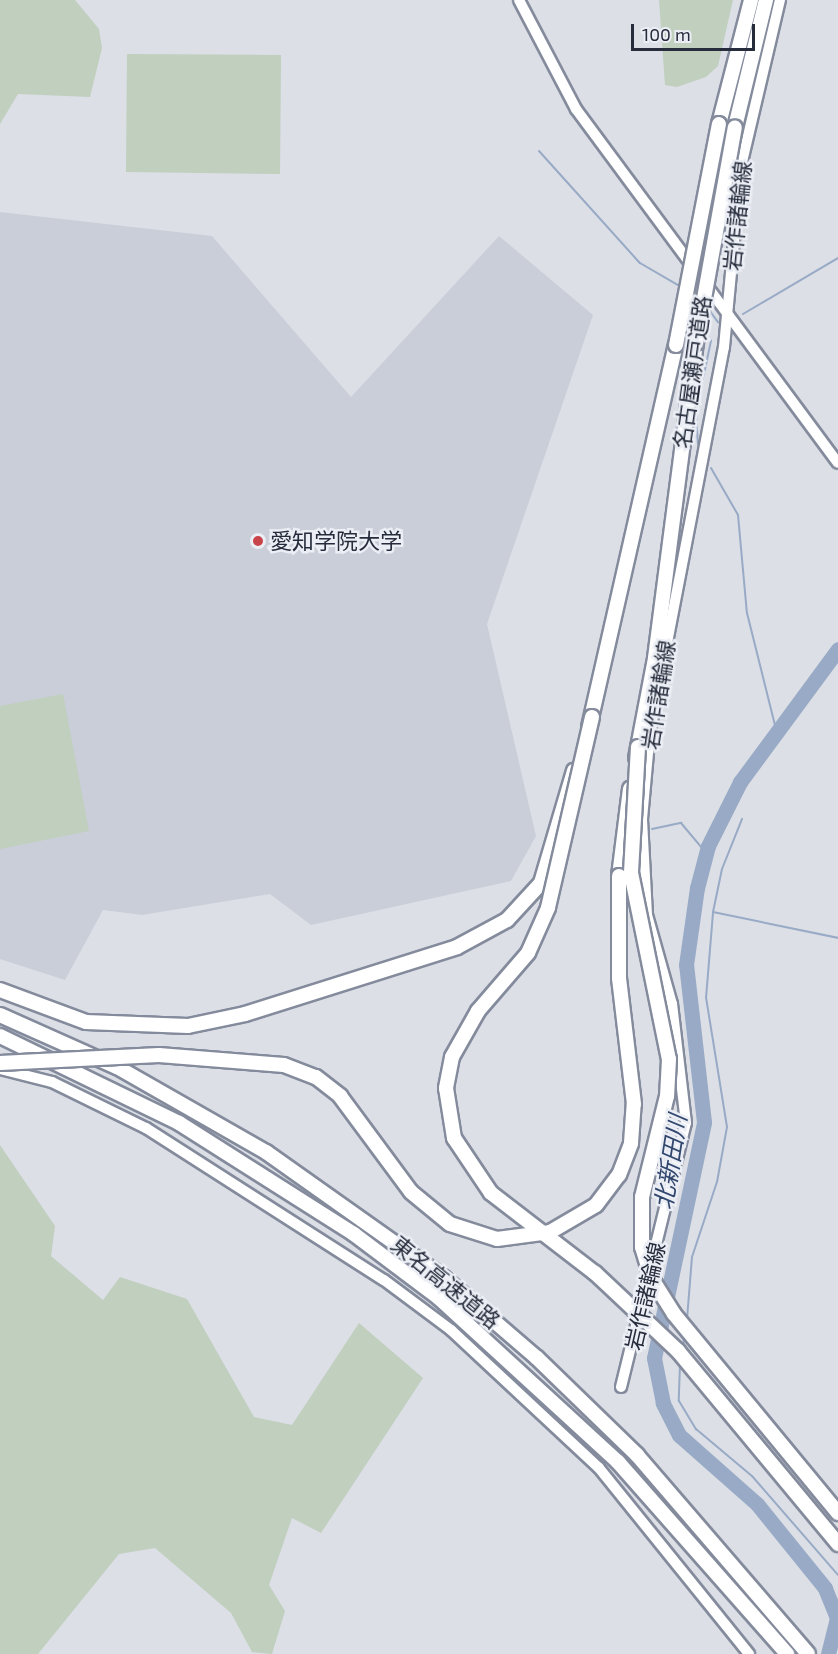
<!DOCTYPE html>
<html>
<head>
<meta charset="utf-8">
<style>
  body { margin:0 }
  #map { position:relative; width:838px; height:1654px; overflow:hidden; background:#dcdfe6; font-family:"Exo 2","Noto Sans JP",sans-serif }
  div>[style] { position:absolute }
  .built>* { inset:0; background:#caced8 }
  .green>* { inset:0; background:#c0cfbe }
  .stream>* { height:2px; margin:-1px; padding:0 1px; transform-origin:1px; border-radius:1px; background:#98aac5 }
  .river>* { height:15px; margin:-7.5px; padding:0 7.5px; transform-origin:7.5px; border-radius:7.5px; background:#98aac5 }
  .roads { filter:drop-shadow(2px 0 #848b9c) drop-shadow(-2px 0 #848b9c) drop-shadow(0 2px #848b9c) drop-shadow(0 -2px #848b9c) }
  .secondary>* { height:10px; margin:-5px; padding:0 5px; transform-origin:5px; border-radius:5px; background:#fff }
  .highway>* { height:14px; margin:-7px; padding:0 7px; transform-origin:7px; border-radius:7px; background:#fff }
  .bridges { filter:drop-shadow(2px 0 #848b9c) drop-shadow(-2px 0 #848b9c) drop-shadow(0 2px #848b9c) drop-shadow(0 -2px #848b9c) }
  .highway-bridge>* { height:14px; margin:-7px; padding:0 7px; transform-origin:7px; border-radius:7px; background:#fff }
  .dots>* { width:16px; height:16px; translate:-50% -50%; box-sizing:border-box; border:3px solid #ebeef4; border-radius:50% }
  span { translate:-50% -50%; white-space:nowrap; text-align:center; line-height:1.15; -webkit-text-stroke:5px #ebeef4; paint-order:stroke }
  .street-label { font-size:22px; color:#262c3c }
  .poi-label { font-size:22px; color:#262c3c }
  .left { translate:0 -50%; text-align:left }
  .water-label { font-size:24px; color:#32476e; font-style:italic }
  .scale { position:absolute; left:631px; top:24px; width:124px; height:27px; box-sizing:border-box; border:3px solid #262c3c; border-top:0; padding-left:8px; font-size:18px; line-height:21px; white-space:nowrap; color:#262c3c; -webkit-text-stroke:4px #ebeef4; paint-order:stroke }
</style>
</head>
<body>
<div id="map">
  <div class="built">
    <div style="clip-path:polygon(0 212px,212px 236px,351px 397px,499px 236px,593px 315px,487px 624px,536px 836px,511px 881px,311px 925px,270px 894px,142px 915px,103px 910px,65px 980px,0 959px)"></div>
  </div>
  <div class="green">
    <div style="clip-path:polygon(0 0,75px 0,99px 29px,102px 48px,90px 97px,18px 94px,0 124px)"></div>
    <div style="clip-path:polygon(659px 0,733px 0,718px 66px,706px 77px,677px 87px,665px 85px)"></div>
    <div style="clip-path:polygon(127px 54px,281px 55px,280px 174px,126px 172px)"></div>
    <div style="clip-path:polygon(63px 694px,89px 831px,0 849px,0 706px)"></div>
    <div style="clip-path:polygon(0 1145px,55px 1226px,51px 1256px,103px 1300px,120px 1277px,187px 1299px,254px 1417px,292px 1425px,359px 1323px,423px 1378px,321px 1533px,292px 1518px,269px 1585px,285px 1611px,272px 1654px,252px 1652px,231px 1613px,155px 1548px,119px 1554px,38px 1654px,0 1654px)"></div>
  </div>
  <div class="stream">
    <div style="left:539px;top:151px;width:151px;rotate:48deg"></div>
    <div style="left:640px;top:263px;width:50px;rotate:30.2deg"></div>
    <div style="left:707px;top:307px;width:19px;rotate:54deg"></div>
    <div style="left:743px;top:314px;width:110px;rotate:-30.5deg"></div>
    <div style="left:698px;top:444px;width:32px;rotate:-94deg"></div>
    <div style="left:696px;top:412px;width:73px;rotate:-78.1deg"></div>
    <div style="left:711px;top:468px;width:54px;rotate:60.1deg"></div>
    <div style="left:738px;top:515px;width:98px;rotate:84.8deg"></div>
    <div style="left:747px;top:613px;width:120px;rotate:76deg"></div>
    <div style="left:652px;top:829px;width:30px;rotate:-12deg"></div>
    <div style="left:681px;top:823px;width:39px;rotate:50deg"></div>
    <div style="left:713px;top:912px;width:44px;rotate:-78.2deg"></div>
    <div style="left:722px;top:869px;width:54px;rotate:-68.2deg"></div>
    <div style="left:687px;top:1319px;width:62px;rotate:-85.4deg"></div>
    <div style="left:692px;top:1257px;width:79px;rotate:-71.6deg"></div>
    <div style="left:717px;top:1182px;width:56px;rotate:-79.7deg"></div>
    <div style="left:727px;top:1127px;width:131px;rotate:-99.2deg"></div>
    <div style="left:706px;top:998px;width:86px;rotate:-85.3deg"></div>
    <div style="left:713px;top:912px;width:128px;rotate:11.7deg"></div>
    <div style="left:683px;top:1349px;width:12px;rotate:-85deg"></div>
    <div style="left:680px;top:1364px;width:37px;rotate:92deg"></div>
    <div style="left:679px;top:1401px;width:33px;rotate:59deg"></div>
    <div style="left:696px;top:1429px;width:73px;rotate:40deg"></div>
    <div style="left:752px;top:1476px;width:131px;rotate:49deg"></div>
  </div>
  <div class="river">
    <div style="left:828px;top:1654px;width:37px;rotate:-76deg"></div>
    <div style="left:837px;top:1618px;width:32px;rotate:-112deg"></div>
    <div style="left:825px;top:1588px;width:108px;rotate:-129deg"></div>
    <div style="left:757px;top:1504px;width:104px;rotate:-138.5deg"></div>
    <div style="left:679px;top:1435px;width:36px;rotate:-117deg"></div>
    <div style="left:663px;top:1403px;width:46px;rotate:-101.3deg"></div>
    <div style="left:654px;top:1358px;width:241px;rotate:-78deg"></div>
    <div style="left:704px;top:1122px;width:158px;rotate:-96.5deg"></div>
    <div style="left:686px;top:965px;width:78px;rotate:-81.9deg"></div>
    <div style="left:697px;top:888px;width:43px;rotate:-75.3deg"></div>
    <div style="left:708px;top:846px;width:72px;rotate:-63.4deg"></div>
    <div style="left:740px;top:782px;width:165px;rotate:-53.6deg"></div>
  </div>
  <div class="roads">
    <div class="secondary">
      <div style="left:519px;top:0;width:123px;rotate:62.4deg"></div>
      <div style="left:576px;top:109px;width:440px;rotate:53.5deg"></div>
      <div style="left:0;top:1069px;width:54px;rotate:14deg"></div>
      <div style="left:52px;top:1082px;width:105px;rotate:26.1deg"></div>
      <div style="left:146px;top:1128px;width:282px;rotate:32.6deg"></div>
      <div style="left:384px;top:1280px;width:84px;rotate:36.7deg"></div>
      <div style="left:451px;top:1330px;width:202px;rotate:43deg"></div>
      <div style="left:599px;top:1468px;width:239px;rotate:51.1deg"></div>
      <div style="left:621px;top:1387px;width:272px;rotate:-76.2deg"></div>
      <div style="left:686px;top:1123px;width:120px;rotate:-96.7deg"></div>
      <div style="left:672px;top:1004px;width:92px;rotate:-105.7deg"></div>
      <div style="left:647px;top:915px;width:96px;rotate:-93deg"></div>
      <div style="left:642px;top:819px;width:88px;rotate:-84.8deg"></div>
      <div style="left:650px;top:731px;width:391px;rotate:-79.1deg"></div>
      <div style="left:724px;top:347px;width:182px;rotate:-84.6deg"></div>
      <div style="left:741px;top:166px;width:171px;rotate:-76.8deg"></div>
    </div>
    <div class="highway">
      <div style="left:719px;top:124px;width:128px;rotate:-75.5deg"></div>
      <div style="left:735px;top:127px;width:131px;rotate:-76.3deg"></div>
      <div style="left:589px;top:727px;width:392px;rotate:-77.2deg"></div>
      <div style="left:636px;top:758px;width:102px;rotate:-79.2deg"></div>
      <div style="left:655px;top:658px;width:318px;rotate:-82.6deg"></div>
      <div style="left:619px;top:876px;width:88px;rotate:-82.8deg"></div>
      <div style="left:0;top:990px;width:92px;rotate:20.4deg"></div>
      <div style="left:86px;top:1022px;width:102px;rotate:2.2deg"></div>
      <div style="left:188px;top:1026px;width:58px;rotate:-11.9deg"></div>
      <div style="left:245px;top:1014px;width:222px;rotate:-17.5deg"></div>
      <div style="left:457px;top:947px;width:57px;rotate:-28.4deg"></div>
      <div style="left:507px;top:920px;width:50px;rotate:-47.4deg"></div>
      <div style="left:541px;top:883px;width:117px;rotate:-73.6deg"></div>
      <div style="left:0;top:1015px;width:128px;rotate:24deg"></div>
      <div style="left:117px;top:1067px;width:172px;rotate:29.7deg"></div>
      <div style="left:266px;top:1152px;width:218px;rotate:35.3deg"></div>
      <div style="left:444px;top:1278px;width:123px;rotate:40.7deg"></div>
      <div style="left:537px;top:1358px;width:139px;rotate:44.1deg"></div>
      <div style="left:637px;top:1455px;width:262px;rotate:49.3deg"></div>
      <div style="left:0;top:1036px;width:199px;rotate:25.9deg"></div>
      <div style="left:179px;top:1123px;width:207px;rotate:32.4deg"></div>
      <div style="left:354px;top:1234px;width:106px;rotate:37deg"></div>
      <div style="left:439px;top:1298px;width:243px;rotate:42.5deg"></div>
      <div style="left:618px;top:1462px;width:256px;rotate:48.6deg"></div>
    </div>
  </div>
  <div class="bridges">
    <div class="highway-bridge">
      <div style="left:696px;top:343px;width:219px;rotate:-79.8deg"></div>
      <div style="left:676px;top:345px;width:225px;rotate:-79deg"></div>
      <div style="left:592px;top:717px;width:196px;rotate:103deg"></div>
      <div style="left:548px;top:908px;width:49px;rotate:114deg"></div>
      <div style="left:528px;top:953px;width:77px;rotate:130.8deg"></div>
      <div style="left:478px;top:1011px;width:53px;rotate:119.5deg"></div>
      <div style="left:452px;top:1057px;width:32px;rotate:101deg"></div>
      <div style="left:446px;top:1088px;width:51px;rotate:80.9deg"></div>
      <div style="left:454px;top:1138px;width:66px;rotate:56.1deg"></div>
      <div style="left:491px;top:1193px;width:131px;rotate:37.6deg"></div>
      <div style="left:595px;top:1273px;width:114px;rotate:43.2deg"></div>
      <div style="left:678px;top:1351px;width:251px;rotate:50.3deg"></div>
      <div style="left:638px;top:747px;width:126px;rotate:93.2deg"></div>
      <div style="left:631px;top:873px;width:190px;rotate:78.5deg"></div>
      <div style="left:669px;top:1059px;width:37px;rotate:93deg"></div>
      <div style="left:667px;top:1096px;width:104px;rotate:103.9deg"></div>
      <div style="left:642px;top:1197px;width:50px;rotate:90deg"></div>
      <div style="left:642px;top:1247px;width:34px;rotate:73deg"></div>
      <div style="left:652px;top:1279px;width:41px;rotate:57.8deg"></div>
      <div style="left:674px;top:1314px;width:258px;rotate:50.5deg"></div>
      <div style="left:0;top:1063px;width:159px;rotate:-2.9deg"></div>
      <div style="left:159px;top:1055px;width:125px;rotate:4.6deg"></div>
      <div style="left:284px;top:1065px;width:34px;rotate:21deg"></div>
      <div style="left:316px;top:1077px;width:31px;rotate:38deg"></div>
      <div style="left:340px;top:1096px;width:119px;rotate:53.5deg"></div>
      <div style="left:411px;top:1192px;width:50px;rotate:39.4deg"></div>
      <div style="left:450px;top:1224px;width:49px;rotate:17.7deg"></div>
      <div style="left:497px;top:1239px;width:53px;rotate:-7.5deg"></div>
      <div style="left:550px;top:1232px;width:53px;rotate:-30.4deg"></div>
      <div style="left:596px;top:1205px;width:38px;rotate:-53deg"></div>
      <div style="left:619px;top:1175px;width:34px;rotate:-69deg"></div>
      <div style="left:631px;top:1143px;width:39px;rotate:-86deg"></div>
      <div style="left:634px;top:1104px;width:127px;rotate:-96.8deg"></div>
      <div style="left:619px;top:978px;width:102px;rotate:-90deg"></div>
    </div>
  </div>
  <div class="dots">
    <div style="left:258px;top:541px;background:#c9434b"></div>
  </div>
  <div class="street-label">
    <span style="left:737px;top:216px;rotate:-84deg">岩作諸輪線</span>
    <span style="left:692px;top:372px;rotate:-82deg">名古屋瀬戸道路</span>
    <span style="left:658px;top:695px;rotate:-81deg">岩作諸輪線</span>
    <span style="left:446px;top:1282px;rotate:39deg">東名高速道路</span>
    <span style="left:645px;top:1296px;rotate:-77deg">岩作諸輪線</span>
  </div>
  <div class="poi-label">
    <span class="left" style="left:270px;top:541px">愛知学院大学</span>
  </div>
  <div class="water-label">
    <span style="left:670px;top:1162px;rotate:-81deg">北新田川</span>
  </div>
  <div class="scale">100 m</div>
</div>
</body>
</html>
